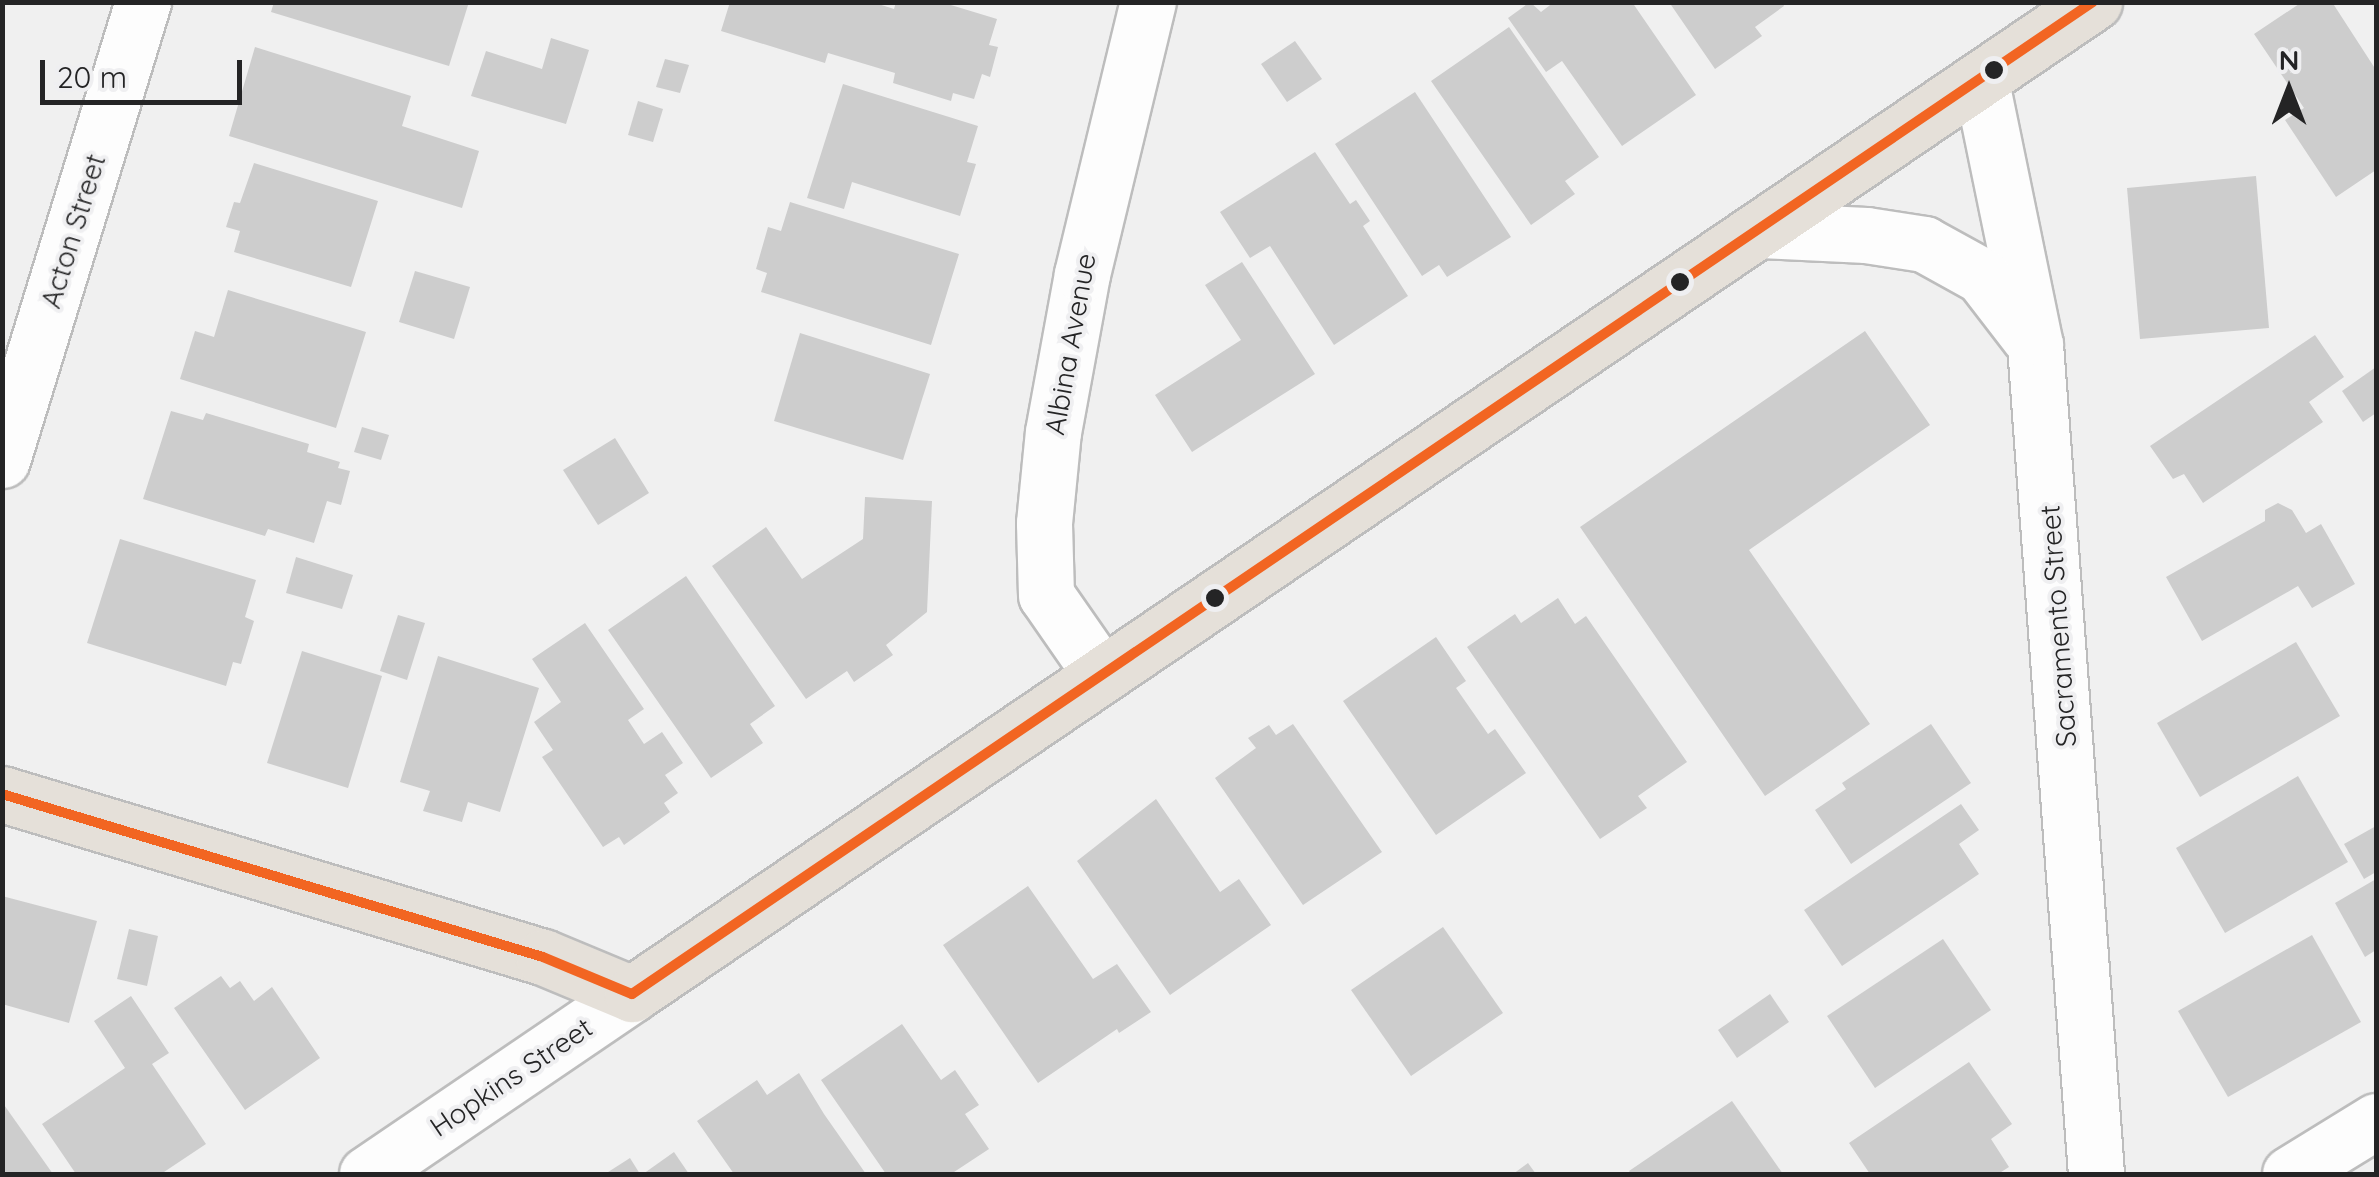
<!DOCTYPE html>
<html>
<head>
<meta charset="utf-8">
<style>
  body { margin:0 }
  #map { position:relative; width:2379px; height:1177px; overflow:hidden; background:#f0f0f0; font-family:Quicksand,sans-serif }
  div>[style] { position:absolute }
  .building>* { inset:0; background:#cdcdcd }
  .roads { filter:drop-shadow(2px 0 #bdbdbd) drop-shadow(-2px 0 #bdbdbd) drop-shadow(0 2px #bdbdbd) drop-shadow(0 -2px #bdbdbd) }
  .minor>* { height:55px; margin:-27.5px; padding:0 27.5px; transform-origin:27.5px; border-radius:27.5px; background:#fdfdfd }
  .major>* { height:55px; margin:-27.5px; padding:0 27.5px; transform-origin:27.5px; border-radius:27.5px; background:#e5e0d9 }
  .bus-1>* { height:10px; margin:-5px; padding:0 5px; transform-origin:5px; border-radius:5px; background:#f26522 }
  .dots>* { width:28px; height:28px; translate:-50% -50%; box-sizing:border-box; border:5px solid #efeff1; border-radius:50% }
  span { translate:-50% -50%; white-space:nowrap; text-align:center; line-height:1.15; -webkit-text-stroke:8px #efeff1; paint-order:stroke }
  .street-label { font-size:28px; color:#242425 }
  .frame { position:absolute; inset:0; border:5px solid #242425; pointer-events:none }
  .north { position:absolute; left:2239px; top:40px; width:100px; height:100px; -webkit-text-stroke:8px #efeff1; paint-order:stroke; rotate:0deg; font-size:28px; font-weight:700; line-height:40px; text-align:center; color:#242425 }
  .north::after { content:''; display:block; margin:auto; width:35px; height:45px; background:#242425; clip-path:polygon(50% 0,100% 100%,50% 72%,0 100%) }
  .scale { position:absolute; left:40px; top:60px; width:202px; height:45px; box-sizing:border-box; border:5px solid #242425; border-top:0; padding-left:12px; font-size:30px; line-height:35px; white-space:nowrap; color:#242425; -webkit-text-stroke:8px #efeff1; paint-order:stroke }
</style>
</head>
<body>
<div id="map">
  <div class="building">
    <div style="clip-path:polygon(274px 2px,469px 2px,449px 66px,271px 12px)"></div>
    <div style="clip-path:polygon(730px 2px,872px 2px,894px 9px,896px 2px,941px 2px,997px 19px,989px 45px,998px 47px,990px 77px,982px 74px,974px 99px,953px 93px,951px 101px,893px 83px,895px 73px,828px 53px,825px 63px,721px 31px)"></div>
    <div style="clip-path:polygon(1530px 2px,1541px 12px,1554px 2px,1632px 2px,1696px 95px,1622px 146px,1562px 61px,1546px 72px,1508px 18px)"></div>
    <div style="clip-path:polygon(1669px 2px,1782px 2px,1784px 6px,1755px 27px,1762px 36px,1715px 69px)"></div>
    <div style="clip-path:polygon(2302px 2px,2332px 2px,2376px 70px,2376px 170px,2336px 197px,2285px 120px,2304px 108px,2254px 34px)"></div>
    <div style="clip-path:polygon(1509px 27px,1599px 157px,1565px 181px,1575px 194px,1531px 225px,1431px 81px)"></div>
    <div style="clip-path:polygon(551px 38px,589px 50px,566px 124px,471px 96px,486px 51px,542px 69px)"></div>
    <div style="clip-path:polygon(1295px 41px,1322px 79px,1287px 102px,1261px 64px)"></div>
    <div style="clip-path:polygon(255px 47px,411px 96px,402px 126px,479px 151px,462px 208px,229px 136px)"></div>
    <div style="clip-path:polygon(665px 59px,689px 65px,680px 93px,656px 87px)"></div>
    <div style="clip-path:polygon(843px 84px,978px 126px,967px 162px,976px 164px,960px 216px,852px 182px,844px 209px,807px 198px)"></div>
    <div style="clip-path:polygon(1415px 92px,1511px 237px,1447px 277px,1439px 265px,1422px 276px,1335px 144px)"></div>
    <div style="clip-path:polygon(638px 101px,663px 109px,653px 142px,628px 135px)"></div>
    <div style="clip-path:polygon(1315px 152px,1350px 204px,1356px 200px,1370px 221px,1363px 226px,1408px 296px,1334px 345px,1270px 246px,1250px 258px,1220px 212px)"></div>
    <div style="clip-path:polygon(254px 163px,378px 201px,351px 287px,234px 252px,240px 231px,226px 227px,234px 202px,240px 203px)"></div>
    <div style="clip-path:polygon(2256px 176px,2269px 328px,2140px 339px,2127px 188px)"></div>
    <div style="clip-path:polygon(790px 202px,959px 254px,931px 345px,761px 292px,767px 273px,756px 269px,768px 227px,781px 231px)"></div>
    <div style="clip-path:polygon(1242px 262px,1315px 374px,1192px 452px,1155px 395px,1241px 340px,1205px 285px)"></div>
    <div style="clip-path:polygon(415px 271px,470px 287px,454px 339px,399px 322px)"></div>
    <div style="clip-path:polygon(228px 290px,366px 332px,336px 428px,180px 379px,195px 331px,214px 337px)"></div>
    <div style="clip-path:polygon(1865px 331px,1930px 425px,1749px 550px,1870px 724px,1765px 796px,1580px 527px)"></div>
    <div style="clip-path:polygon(800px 333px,930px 374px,903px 460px,774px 421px)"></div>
    <div style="clip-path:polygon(2315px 335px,2344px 377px,2309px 402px,2323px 422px,2203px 503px,2184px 474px,2173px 479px,2150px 446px)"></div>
    <div style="clip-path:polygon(2376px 367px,2376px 413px,2363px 422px,2342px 391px)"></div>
    <div style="clip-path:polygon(171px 411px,203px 420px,206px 413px,309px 444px,307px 452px,340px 462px,338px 468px,350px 471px,341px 505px,327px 501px,314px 543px,268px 529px,265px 536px,143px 499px)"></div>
    <div style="clip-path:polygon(362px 427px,389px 435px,381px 460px,354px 452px)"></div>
    <div style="clip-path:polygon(615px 438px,649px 493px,598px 525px,563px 470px)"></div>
    <div style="clip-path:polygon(865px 497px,932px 501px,927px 612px,886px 645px,893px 655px,854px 682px,847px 671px,806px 699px,712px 566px,766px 527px,802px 579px,863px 539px)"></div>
    <div style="clip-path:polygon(2278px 503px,2292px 510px,2306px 533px,2321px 524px,2355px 584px,2312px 608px,2298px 586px,2202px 641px,2166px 577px,2265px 521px,2265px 510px)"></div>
    <div style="clip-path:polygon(120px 539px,256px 580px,245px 617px,254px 621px,241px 664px,233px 662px,226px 686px,87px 643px)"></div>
    <div style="clip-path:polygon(296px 557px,353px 575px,342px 609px,286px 593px)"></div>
    <div style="clip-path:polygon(686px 576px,775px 706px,750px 724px,763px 743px,711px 778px,608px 630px)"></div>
    <div style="clip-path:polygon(1558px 598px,1575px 624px,1586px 616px,1687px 762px,1638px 796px,1647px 808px,1600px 839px,1467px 647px,1515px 614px,1521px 623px)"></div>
    <div style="clip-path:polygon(398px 615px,425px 623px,407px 680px,380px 671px)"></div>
    <div style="clip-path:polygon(585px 623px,644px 709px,628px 720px,644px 744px,662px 732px,683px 763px,665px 775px,678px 793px,664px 803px,670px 812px,624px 845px,619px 837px,603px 847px,542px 757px,553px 750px,534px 722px,561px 702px,532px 659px)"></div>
    <div style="clip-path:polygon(1436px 637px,1466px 681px,1456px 688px,1488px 734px,1495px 729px,1526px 773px,1436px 835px,1343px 701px)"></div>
    <div style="clip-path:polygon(2296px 642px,2340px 716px,2200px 797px,2157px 723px)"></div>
    <div style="clip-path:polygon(302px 651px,382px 676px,348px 788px,267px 763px)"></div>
    <div style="clip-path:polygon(438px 656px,539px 688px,500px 812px,468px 802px,462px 822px,423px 811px,430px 791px,400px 782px)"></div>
    <div style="clip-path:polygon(1293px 724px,1382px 852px,1303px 905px,1215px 778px,1256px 748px,1248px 738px,1269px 725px,1276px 735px)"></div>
    <div style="clip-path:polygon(1931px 724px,1971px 783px,1851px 864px,1815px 810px,1846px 789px,1842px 783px)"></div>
    <div style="clip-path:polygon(2298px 776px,2348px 862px,2225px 933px,2176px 848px)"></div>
    <div style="clip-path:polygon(1156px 799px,1220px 892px,1239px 879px,1271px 925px,1170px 995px,1077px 861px)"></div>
    <div style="clip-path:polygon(1961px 804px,1979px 830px,1959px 844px,1979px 874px,1842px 966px,1804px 910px)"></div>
    <div style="clip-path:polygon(2376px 826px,2376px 872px,2364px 879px,2344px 844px)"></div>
    <div style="clip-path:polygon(2376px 879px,2376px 950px,2365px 957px,2335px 903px)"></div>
    <div style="clip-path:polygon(1028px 886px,1093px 979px,1117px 964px,1151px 1012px,1119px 1033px,1117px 1029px,1038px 1083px,943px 945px)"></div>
    <div style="clip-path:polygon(2px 896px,97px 921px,69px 1023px,2px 1004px)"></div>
    <div style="clip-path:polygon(1443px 927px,1503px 1013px,1411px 1076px,1351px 990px)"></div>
    <div style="clip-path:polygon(129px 929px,158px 936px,147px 986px,117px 979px)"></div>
    <div style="clip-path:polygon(2312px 935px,2361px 1022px,2228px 1097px,2178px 1011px)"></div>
    <div style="clip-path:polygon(1943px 939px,1991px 1010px,1875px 1088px,1827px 1016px)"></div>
    <div style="clip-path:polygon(221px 976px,230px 988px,240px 981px,254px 1001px,272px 987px,320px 1058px,245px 1110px,174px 1008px)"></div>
    <div style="clip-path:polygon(1770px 994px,1789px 1022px,1737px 1058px,1718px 1030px)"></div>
    <div style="clip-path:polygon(131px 996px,169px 1053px,152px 1064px,206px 1144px,161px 1174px,76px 1174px,42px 1124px,125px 1068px,94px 1021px)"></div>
    <div style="clip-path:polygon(902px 1024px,941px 1080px,955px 1070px,979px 1105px,965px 1114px,989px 1149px,951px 1174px,886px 1174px,821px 1080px)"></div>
    <div style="clip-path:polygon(1969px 1062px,2012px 1124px,1991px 1139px,2009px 1167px,1998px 1174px,1870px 1174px,1849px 1143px)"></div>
    <div style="clip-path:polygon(799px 1073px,824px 1114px,866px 1174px,734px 1174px,697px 1121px,757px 1080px,767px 1095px)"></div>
    <div style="clip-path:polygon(1732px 1101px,1783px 1174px,1631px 1174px,1629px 1171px)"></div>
    <div style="clip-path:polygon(2px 1102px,53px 1174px,2px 1174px)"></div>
    <div style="clip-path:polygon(674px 1152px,689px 1174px,643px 1174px)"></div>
    <div style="clip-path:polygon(630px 1158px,640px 1174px,605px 1174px)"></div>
    <div style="clip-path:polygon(1528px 1163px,1536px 1174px,1513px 1174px)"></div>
  </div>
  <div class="roads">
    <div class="minor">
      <div style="left:1981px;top:82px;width:268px;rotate:78.4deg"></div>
      <div style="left:2035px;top:345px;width:831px;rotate:85.79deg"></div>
      <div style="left:1761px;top:230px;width:105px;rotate:2.7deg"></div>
      <div style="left:1866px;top:235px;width:59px;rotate:8.8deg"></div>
      <div style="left:1924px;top:244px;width:66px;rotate:28.9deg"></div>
      <div style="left:1982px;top:276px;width:77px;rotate:52.4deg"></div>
      <div style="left:2px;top:460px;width:479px;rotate:-72.9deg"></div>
      <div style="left:1101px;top:674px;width:96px;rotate:-124.8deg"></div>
      <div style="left:1046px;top:595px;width:72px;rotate:-91.6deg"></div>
      <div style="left:1044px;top:523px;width:91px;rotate:-84.4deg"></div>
      <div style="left:1053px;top:432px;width:161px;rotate:-79.6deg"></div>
      <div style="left:1082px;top:274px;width:280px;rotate:-76.4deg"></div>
      <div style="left:367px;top:1174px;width:320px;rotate:-34.2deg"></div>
      <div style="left:2290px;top:1174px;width:101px;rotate:-31.6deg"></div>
    </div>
    <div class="major">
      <div style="left:2px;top:794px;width:565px;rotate:16.77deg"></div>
      <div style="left:543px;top:957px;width:96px;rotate:22.6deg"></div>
      <div style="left:632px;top:994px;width:1767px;rotate:-34.16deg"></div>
    </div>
  </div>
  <div class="bus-1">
    <div style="left:2px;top:794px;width:565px;rotate:16.77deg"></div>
    <div style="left:543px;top:957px;width:96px;rotate:22.6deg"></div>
    <div style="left:632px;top:994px;width:1766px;rotate:-34.18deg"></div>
  </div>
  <div class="dots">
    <div style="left:1994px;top:70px;background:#242425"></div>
    <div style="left:1680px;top:282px;background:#242425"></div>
    <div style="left:1215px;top:598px;background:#242425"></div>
  </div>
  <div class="street-label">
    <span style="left:73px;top:231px;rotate:-73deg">Acton Street</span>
    <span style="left:1070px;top:344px;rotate:-80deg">Albina Avenue</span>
    <span style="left:2058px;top:626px;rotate:-94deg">Sacramento Street</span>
    <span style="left:511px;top:1077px;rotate:-34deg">Hopkins Street</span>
  </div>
  <div class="frame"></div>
  <div class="north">N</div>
  <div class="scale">20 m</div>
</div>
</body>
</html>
